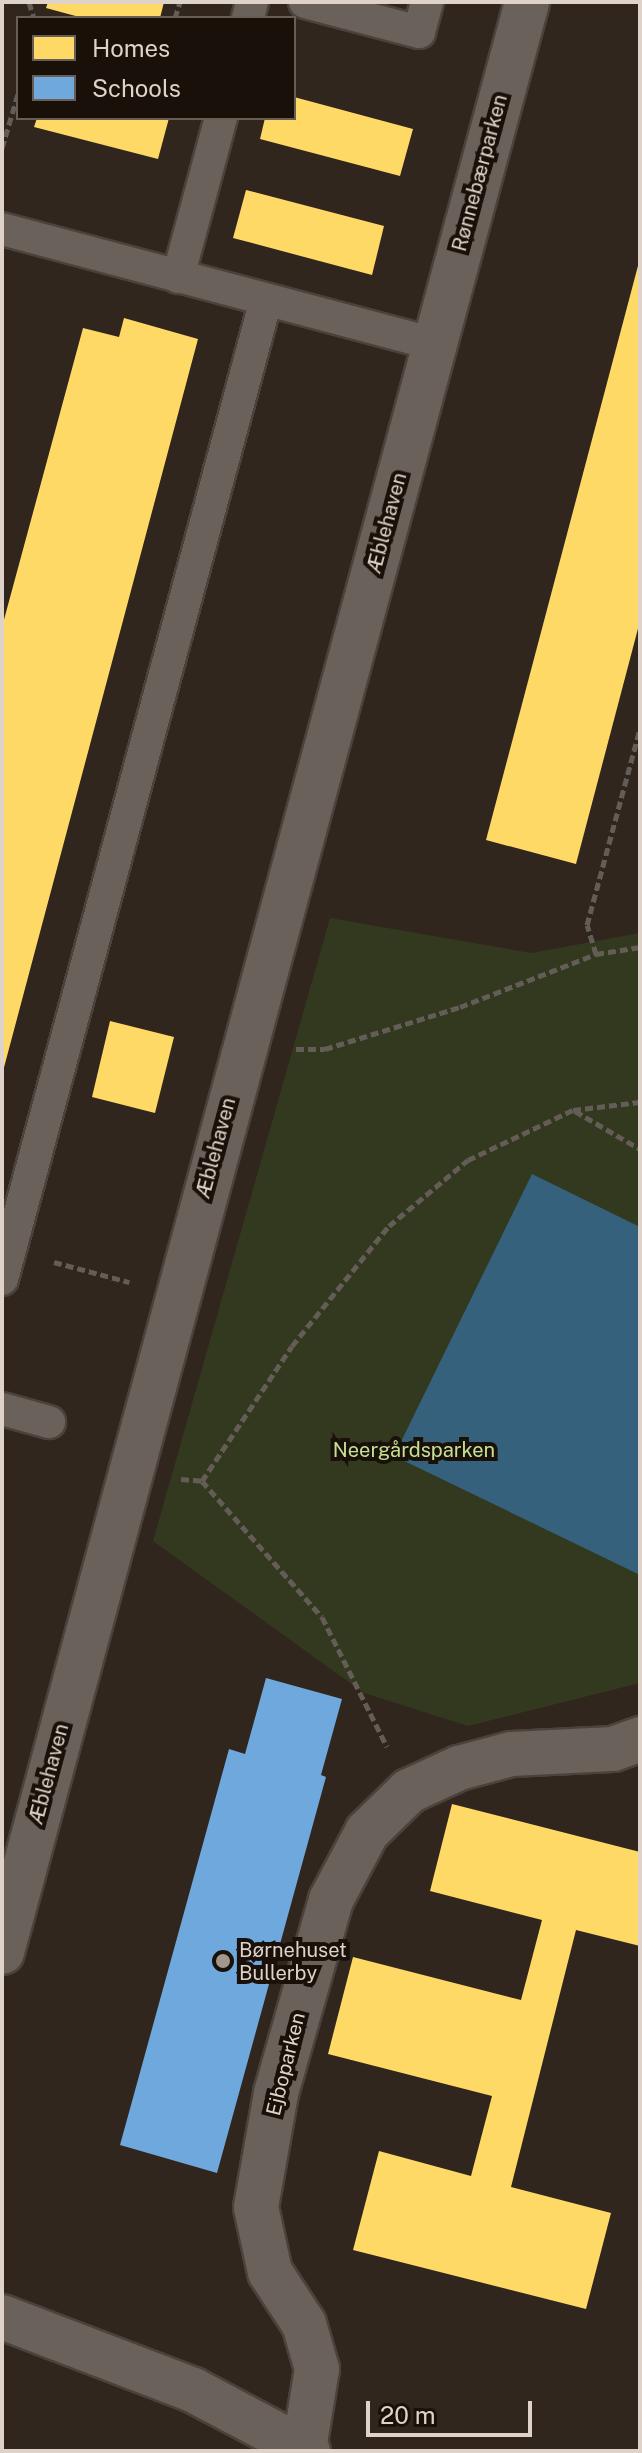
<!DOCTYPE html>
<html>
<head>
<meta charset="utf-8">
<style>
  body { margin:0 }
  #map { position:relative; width:642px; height:2453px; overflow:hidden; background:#30261e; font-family:"Public Sans",sans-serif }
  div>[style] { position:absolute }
  .green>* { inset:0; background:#32391e }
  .water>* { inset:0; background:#35617c }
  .homes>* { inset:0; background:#ffd966 }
  .schools>* { inset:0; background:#6fa8dc }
  .path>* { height:5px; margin-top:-2.5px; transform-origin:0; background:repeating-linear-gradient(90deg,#645c56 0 8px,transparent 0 12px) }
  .roads { filter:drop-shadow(2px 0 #4b423c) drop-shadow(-2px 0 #4b423c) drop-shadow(0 2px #4b423c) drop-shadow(0 -2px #4b423c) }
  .service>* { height:32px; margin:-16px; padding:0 16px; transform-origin:16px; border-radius:16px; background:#69615a }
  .minor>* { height:44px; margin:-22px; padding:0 22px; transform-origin:22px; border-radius:22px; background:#69615a }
  .dots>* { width:22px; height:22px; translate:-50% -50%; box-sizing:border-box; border:4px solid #19100a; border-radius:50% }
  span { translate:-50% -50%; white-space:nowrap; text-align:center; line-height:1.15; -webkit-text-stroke:8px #19100a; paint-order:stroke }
  .street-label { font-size:20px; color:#dfd2c9 }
  .park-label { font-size:20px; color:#c6e096 }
  .poi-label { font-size:20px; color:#dfd2c9 }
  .left { translate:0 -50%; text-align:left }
  .frame { position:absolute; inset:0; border:4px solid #dfd2c9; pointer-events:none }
  .legend { position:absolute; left:16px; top:16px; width:280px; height:104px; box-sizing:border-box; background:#19100a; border:2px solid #685e56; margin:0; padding:10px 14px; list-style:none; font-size:24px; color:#dfd2c9 }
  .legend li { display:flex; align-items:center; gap:16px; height:40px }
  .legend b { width:40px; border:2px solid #685e56 }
  .scale { position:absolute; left:366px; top:2401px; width:166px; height:36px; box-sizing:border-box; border:4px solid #dfd2c9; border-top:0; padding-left:10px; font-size:24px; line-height:28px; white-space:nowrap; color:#dfd2c9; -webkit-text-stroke:6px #19100a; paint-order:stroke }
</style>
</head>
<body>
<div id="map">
  <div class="green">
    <div style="clip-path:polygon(330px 918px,531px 953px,640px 933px,640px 1683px,468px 1726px,364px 1693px,153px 1541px)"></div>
  </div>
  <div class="water">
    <div style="clip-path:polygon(532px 1174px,640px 1227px,640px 1575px,394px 1456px)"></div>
  </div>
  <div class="homes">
    <div style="clip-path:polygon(48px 2px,164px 2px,160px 18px,83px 18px,46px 8px)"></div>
    <div style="clip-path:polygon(294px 97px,413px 129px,400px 176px,260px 139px,265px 118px,294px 118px)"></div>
    <div style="clip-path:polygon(37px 118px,169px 118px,158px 159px,34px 127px)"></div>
    <div style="clip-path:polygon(246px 190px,384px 226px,372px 275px,233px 238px)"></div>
    <div style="clip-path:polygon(639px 262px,640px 621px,576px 864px,486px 840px)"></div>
    <div style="clip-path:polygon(124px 318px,198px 339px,2px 1075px,2px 627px,83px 328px,119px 337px)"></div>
    <div style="clip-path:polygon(110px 1021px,174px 1037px,155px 1113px,92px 1097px)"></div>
    <div style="clip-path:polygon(452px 1804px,640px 1852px,640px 1946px,576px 1930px,511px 2187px,611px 2213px,586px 2309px,353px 2250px,379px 2151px,471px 2176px,492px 2096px,328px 2054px,353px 1957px,521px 2000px,542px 1920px,430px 1891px)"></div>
  </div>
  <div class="schools">
    <div style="clip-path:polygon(266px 1678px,342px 1699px,321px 1775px,326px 1777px,217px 2173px,120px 2145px,229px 1749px,245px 1754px)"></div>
  </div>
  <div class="path">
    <div style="left:29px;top:2px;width:17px;rotate:73deg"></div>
    <div style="left:175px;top:18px;width:17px;rotate:-73deg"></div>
    <div style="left:2px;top:148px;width:56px;rotate:-73.5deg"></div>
    <div style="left:596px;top:954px;width:30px;rotate:-107deg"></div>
    <div style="left:587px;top:925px;width:203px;rotate:-74.9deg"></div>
    <div style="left:296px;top:1049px;width:29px"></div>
    <div style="left:325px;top:1049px;width:141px;rotate:-17.3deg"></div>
    <div style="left:460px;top:1007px;width:146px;rotate:-21.3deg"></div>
    <div style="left:596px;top:954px;width:45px;rotate:-9deg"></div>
    <div style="left:575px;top:1111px;width:75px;rotate:30.3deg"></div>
    <div style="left:54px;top:1262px;width:78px;rotate:14.9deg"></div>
    <div style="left:181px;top:1479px;width:21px;rotate:5deg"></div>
    <div style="left:202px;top:1481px;width:162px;rotate:-56.3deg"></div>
    <div style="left:292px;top:1346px;width:154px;rotate:-51.1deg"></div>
    <div style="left:389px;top:1226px;width:103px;rotate:-39.9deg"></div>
    <div style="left:468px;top:1160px;width:116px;rotate:-25.5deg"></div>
    <div style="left:573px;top:1110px;width:67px;rotate:-6.8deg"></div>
    <div style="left:202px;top:1481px;width:181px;rotate:48.6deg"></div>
    <div style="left:322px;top:1617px;width:145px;rotate:63.4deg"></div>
  </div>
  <div class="roads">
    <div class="service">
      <div style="left:305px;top:2px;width:118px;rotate:14.7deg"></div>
      <div style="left:419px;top:32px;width:31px;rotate:-75deg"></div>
      <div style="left:248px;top:18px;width:16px;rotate:-76deg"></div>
      <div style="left:2px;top:229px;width:446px;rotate:14.9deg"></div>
      <div style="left:178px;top:277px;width:165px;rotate:-74.9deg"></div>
      <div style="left:2px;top:1279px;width:1014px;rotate:-74.91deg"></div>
      <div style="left:2px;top:1409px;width:49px;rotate:15.5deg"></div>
    </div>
    <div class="minor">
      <div style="left:2px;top:1952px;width:2019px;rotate:-74.93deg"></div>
      <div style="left:2px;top:2317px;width:204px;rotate:20.9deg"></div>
      <div style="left:193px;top:2390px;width:130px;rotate:27.9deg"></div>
      <div style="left:304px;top:2449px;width:81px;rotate:-80.8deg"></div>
      <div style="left:317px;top:2369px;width:47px;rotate:-106.1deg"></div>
      <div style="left:304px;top:2324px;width:62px;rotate:-123.2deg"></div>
      <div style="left:270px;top:2272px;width:66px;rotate:-102.2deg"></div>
      <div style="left:256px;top:2207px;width:116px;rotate:-80deg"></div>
      <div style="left:276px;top:2093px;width:201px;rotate:-74.1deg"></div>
      <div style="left:331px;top:1900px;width:77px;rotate:-62.1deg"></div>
      <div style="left:367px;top:1832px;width:59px;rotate:-44.3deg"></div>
      <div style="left:409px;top:1791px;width:55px;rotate:-24.7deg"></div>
      <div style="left:459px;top:1768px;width:54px;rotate:-15.1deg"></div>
      <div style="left:511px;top:1754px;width:102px;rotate:-2.8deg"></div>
      <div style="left:613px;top:1749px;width:29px;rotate:-20deg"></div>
    </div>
  </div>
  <div class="dots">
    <div style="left:223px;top:1961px;background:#a2968d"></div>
  </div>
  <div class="street-label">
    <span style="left:480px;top:173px;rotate:-75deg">Rønnebærparken</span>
    <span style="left:387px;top:523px;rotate:-75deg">Æblehaven</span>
    <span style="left:216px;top:1148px;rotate:-75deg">Æblehaven</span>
    <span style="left:49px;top:1774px;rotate:-75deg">Æblehaven</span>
    <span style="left:286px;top:2064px;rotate:-76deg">Ejboparken</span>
  </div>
  <div class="park-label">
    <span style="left:414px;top:1450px">Neergårdsparken</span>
  </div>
  <div class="poi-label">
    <span class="left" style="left:239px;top:1962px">Børnehuset<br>Bullerby</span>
  </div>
  <div class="frame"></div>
  <ul class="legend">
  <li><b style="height:22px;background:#ffd966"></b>Homes</li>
  <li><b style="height:22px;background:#6fa8dc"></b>Schools</li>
  </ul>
  <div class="scale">20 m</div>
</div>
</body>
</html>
